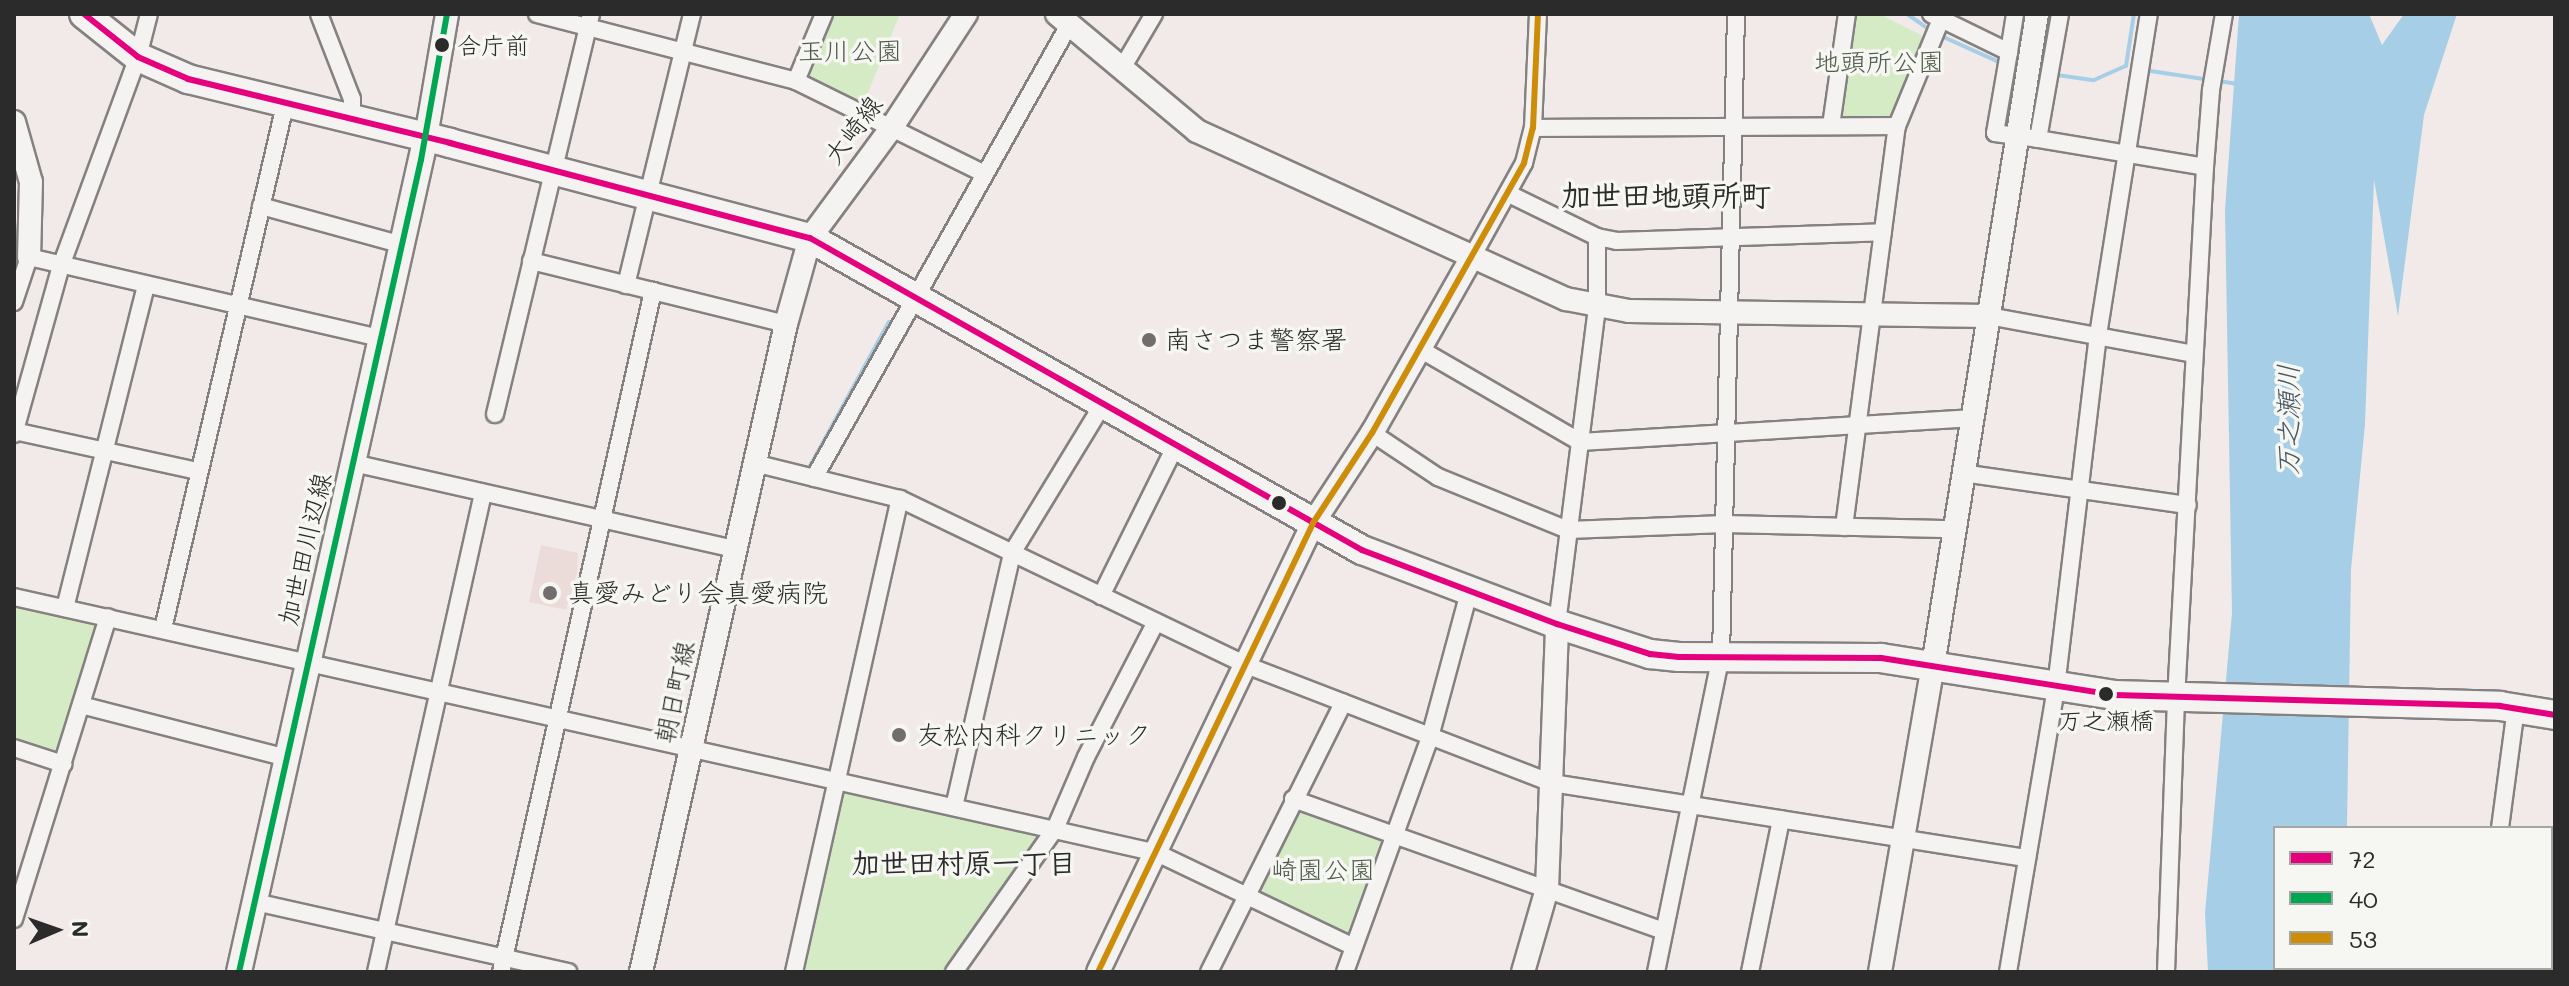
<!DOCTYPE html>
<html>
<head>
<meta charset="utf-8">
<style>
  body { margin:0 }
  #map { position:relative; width:2569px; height:986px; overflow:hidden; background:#f2eae8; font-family:Mali,"Klee One",sans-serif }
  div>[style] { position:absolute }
  .built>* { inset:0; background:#ecdcd9 }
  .green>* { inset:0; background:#d5ebc6 }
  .water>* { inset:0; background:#a6cfe7 }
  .stream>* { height:4px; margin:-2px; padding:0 2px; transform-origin:2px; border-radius:2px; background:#a6cfe7 }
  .roads { filter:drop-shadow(2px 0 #858180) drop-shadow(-2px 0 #858180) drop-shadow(0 2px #858180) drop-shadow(0 -2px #858180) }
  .street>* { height:16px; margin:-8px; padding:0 8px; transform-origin:8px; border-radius:8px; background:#f5f3f1 }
  .secondary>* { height:22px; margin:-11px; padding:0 11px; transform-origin:11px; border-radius:11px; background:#f5f3f1 }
  .primary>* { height:24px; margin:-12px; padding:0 12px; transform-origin:12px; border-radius:12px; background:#f5f3f1 }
  .highway>* { height:28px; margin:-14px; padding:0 14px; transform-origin:14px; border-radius:14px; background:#f5f3f1 }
  .bus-1>* { height:6px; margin:-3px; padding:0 3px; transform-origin:3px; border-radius:3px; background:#e5007d }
  .bus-2>* { height:6px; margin:-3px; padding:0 3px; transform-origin:3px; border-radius:3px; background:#00a651 }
  .bus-3>* { height:6px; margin:-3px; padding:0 3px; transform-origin:3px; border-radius:3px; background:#ce8d09 }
  .dots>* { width:22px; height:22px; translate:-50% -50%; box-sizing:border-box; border:4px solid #f6f6f2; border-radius:50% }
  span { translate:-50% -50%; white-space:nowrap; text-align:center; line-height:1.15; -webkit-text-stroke:7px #f6f6f2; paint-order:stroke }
  .bus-label { font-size:24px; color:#2b2b2b }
  .left { translate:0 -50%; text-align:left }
  .park-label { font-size:26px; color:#505b4b }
  .street-label { font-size:26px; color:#2b2b2b }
  .poi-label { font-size:26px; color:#2b2b2b }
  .water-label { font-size:28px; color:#465963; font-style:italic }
  .neighbourhood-label { font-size:28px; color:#2b2b2b; font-weight:700 }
  .quarter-label { font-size:30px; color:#2b2b2b; font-weight:700 }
  .frame { position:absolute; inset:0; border:16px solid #2b2b2b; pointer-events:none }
  .legend { position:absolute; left:2273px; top:826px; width:280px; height:144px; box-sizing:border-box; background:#f6f6f2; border:2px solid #a5a5a2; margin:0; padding:10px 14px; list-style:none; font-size:24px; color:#2b2b2b }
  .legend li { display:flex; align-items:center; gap:16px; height:40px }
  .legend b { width:40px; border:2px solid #a5a5a2 }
  .north { position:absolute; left:16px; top:890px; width:80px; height:80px; -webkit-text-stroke:6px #f6f6f2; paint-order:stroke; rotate:88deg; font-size:22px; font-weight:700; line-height:32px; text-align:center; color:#2b2b2b }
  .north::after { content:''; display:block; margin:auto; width:28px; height:36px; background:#2b2b2b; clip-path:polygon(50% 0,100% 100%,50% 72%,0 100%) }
</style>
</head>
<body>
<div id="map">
  <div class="built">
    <div style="clip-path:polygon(541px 545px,578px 553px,577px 573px,566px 610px,529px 602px)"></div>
  </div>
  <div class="green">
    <div style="clip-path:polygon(829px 14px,900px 14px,863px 105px,807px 79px,806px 70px)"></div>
    <div style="clip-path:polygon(1852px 14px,1879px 14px,1925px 37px,1894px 119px,1840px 121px,1836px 117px)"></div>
    <div style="clip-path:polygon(14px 604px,97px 622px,99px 629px,60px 750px,55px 754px,14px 741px)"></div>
    <div style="clip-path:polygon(841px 788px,1043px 833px,946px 972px,799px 972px)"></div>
    <div style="clip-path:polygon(1298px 809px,1385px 840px,1349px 936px,1258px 892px)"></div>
  </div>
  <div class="water">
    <div style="clip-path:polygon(2239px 14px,2369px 14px,2382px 45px,2404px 14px,2457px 14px,2424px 115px,2398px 316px,2374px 180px,2365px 424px,2351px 570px,2347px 828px,2275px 828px,2275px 968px,2340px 968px,2339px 972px,2208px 972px,2205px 913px,2232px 613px,2225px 210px)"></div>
  </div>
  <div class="stream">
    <div style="left:1907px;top:14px;width:29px;rotate:35deg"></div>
    <div style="left:1939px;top:35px;width:66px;rotate:24.2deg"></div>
    <div style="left:2126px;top:66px;width:53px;rotate:-81.3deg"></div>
    <div style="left:2144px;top:70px;width:67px;rotate:8.6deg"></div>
    <div style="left:2057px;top:75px;width:37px;rotate:8deg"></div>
    <div style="left:2094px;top:80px;width:35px;rotate:-24deg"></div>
    <div style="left:2219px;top:81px;width:19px;rotate:9deg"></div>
    <div style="left:810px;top:466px;width:164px;rotate:-61.3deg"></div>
  </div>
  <div class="roads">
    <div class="street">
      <div style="left:319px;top:14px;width:91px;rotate:68.8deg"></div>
      <div style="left:352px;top:99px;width:20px;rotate:90deg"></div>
      <div style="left:537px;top:14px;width:268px;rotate:14.5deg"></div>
      <div style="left:796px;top:81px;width:208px;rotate:26.2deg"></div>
      <div style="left:1931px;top:14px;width:87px;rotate:26deg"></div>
      <div style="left:2009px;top:52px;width:82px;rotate:99.8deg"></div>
      <div style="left:1995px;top:133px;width:43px;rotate:7.9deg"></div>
      <div style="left:2038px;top:139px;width:127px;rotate:-80deg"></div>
      <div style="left:2009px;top:52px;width:38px;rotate:-81deg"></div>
      <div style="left:1121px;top:70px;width:65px;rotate:-59.5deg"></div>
      <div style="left:796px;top:81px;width:73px;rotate:-67.3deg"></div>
      <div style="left:1831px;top:126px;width:113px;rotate:-81.9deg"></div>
      <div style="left:1533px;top:128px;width:364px;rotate:-0.3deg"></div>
      <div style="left:2038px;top:139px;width:169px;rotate:9.5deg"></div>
      <div style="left:1509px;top:194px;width:98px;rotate:26deg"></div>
      <div style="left:1597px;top:237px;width:20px;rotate:11deg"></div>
      <div style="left:1617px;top:241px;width:266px;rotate:-1.9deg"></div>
      <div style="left:261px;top:206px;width:147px;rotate:15.4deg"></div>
      <div style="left:1473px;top:255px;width:105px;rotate:-61deg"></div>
      <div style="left:1524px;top:163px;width:36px;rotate:-76deg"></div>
      <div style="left:1533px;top:128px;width:114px;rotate:-87.5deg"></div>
      <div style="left:531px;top:261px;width:263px;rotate:13.9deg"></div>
      <div style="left:626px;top:285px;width:279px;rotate:-76.3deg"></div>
      <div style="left:14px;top:302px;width:47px;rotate:-71.6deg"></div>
      <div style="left:29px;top:257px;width:361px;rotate:13deg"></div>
      <div style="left:1989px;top:316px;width:208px;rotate:10.5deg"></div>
      <div style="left:1418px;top:348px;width:187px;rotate:30.1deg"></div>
      <div style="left:1580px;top:442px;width:391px;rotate:-3.5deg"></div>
      <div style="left:495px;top:414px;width:411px;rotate:-76.5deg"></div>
      <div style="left:14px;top:431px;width:188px;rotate:12.3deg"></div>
      <div style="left:1372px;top:433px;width:79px;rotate:33.7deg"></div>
      <div style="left:1438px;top:477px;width:140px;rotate:22.2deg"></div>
      <div style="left:1568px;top:530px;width:157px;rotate:-2.2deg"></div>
      <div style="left:1725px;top:524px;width:229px;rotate:1.3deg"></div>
      <div style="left:14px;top:434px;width:174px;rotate:-74.4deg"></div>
      <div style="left:61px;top:266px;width:223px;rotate:-69.8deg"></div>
      <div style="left:138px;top:57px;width:44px;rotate:-75.7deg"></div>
      <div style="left:353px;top:463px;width:392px;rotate:12.7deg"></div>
      <div style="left:754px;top:463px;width:150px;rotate:13.9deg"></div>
      <div style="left:900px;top:499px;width:384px;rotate:25.6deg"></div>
      <div style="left:1246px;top:665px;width:328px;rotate:21.1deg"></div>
      <div style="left:1552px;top:783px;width:481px;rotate:9deg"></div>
      <div style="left:1962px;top:473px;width:228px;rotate:8.1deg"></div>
      <div style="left:814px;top:478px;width:520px;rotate:-60.62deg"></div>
      <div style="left:1844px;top:527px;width:404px;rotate:-82.5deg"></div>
      <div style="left:1897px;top:126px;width:116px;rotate:-67.6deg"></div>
      <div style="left:1101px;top:596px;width:169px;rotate:-63.6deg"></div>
      <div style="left:14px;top:597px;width:1171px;rotate:12.62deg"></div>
      <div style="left:1157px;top:853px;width:218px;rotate:25.5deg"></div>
      <div style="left:65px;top:608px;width:333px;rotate:-75.9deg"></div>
      <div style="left:1557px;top:624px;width:319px;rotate:-82.8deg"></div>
      <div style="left:1597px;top:308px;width:71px;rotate:-90deg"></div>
      <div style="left:163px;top:629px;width:538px;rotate:-76.89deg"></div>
      <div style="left:81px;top:705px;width:213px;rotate:14.4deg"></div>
      <div style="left:14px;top:748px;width:52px;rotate:18.1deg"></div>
      <div style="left:1293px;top:799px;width:394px;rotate:19.6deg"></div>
      <div style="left:954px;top:807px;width:261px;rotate:-77.1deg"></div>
      <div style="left:1012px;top:553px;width:175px;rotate:-58.6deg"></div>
      <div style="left:2500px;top:828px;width:121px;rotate:-82.4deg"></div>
      <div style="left:255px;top:902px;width:321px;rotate:12.6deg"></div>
      <div style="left:14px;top:919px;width:316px;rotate:-72.7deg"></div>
      <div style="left:376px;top:972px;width:491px;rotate:-77.4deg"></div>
      <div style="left:501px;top:972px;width:698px;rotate:-77.42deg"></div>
      <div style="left:794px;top:972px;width:485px;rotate:-77.4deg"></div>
      <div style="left:954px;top:972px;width:175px;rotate:-54.8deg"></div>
      <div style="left:1055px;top:829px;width:78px;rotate:-66.7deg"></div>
      <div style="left:1086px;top:757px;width:152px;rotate:-62.6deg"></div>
      <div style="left:1209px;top:972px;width:301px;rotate:-63.5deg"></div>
      <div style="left:1345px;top:972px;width:250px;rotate:-70.1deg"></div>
      <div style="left:1430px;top:737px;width:150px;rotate:-74.9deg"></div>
      <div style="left:1656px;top:972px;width:323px;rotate:-78.4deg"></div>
      <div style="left:1721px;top:656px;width:642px;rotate:-88.66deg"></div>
      <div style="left:1750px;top:972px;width:156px;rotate:-78.5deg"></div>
      <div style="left:2008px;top:972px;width:289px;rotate:-80.4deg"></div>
      <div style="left:2056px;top:687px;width:354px;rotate:-83.2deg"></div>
      <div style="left:2098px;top:335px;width:325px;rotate:-81deg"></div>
      <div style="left:2166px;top:972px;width:273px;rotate:-87.9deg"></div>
      <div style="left:2176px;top:699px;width:533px;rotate:-86.88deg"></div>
      <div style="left:2205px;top:167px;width:77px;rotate:-85.5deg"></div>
      <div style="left:2211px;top:90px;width:77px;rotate:-80.3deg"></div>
      <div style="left:2493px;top:972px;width:4px;rotate:-90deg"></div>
    </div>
    <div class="secondary">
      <div style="left:1057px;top:14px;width:182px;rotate:39.9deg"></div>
      <div style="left:1197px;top:131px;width:405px;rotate:24.5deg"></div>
      <div style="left:1566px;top:299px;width:64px;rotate:10.8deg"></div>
      <div style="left:1629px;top:311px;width:360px;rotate:0.8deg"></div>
      <div style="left:14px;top:122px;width:62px;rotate:74.2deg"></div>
      <div style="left:31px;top:182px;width:75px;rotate:91.5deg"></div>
      <div style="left:426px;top:137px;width:125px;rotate:-80.3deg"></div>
      <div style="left:641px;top:972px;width:664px;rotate:-77.39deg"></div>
      <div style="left:786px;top:324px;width:89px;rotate:-74.4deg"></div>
      <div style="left:810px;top:238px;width:138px;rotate:-53.5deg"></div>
      <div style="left:892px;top:127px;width:135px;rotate:-56.8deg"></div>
      <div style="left:1098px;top:972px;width:498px;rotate:-64.4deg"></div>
      <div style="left:1313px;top:523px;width:108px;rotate:-56.8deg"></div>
      <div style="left:1372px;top:433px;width:205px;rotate:-60.4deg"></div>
      <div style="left:1523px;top:972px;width:86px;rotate:-73.9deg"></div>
      <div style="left:1547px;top:889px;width:265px;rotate:-87.8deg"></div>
      <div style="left:1880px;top:972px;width:311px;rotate:-80.2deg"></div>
      <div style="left:1933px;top:666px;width:660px;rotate:-80.94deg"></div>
    </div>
    <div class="primary">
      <div style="left:239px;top:972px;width:856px;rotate:-77.38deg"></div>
    </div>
    <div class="highway">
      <div style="left:84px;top:14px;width:69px;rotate:38.5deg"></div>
      <div style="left:138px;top:57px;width:55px;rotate:23.7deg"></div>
      <div style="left:188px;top:79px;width:270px;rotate:13.7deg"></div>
      <div style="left:450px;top:143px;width:372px;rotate:14.8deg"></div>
      <div style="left:810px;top:238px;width:634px;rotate:29.48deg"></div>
      <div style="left:1362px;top:550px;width:209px;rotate:20.8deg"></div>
      <div style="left:1557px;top:624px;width:98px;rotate:17.9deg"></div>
      <div style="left:1650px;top:654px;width:29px;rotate:6deg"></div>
      <div style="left:1679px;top:657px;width:202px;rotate:0.3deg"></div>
      <div style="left:1881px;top:658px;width:236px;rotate:9deg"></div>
      <div style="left:2114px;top:695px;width:386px;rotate:1.6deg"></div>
      <div style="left:2500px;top:706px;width:56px;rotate:9.3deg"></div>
    </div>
  </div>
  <div class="bus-1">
    <div style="left:84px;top:14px;width:69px;rotate:38.5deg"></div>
    <div style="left:138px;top:57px;width:55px;rotate:23.7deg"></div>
    <div style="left:188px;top:79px;width:270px;rotate:13.7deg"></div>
    <div style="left:450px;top:143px;width:372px;rotate:14.8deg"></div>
    <div style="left:810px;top:238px;width:634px;rotate:29.48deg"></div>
    <div style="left:1362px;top:550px;width:209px;rotate:20.8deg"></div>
    <div style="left:1557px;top:624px;width:98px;rotate:17.9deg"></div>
    <div style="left:1650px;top:654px;width:29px;rotate:6deg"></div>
    <div style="left:1679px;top:657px;width:202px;rotate:0.3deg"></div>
    <div style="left:1881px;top:658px;width:236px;rotate:9deg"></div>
    <div style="left:2114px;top:695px;width:386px;rotate:1.6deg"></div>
    <div style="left:2500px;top:706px;width:56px;rotate:9.3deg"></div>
  </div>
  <div class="bus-2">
    <div style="left:239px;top:972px;width:832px;rotate:-77.37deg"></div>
    <div style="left:421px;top:160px;width:148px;rotate:-79.9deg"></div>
  </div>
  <div class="bus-3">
    <div style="left:1098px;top:972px;width:498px;rotate:-64.4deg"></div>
    <div style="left:1313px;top:523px;width:108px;rotate:-56.8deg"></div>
    <div style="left:1372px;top:433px;width:310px;rotate:-60.6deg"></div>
    <div style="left:1524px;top:163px;width:36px;rotate:-76deg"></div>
    <div style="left:1533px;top:128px;width:114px;rotate:-87.5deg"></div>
  </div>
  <div class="dots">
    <div style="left:442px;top:45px;background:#2b2b2b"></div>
    <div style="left:1149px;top:340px;background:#716e6d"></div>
    <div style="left:1279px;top:503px;background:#2b2b2b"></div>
    <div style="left:550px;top:593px;background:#716e6d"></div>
    <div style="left:2106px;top:694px;background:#2b2b2b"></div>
    <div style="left:899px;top:735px;background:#716e6d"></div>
  </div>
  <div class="bus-label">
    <span class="left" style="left:457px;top:45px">合庁前</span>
    <span style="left:2106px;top:720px">万之瀬橋</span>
  </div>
  <div class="park-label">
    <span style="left:850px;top:51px">玉川公園</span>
    <span style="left:1879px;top:62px">地頭所公園</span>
    <span style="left:1323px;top:870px">崎園公園</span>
  </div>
  <div class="street-label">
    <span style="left:853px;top:130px;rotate:-53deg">大崎線</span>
    <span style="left:305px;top:549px;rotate:-77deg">加世田川辺線</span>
    <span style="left:675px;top:692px;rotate:-78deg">朝日町線</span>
  </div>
  <div class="poi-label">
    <span class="left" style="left:1165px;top:340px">南さつま警察署</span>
    <span class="left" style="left:568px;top:593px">真愛みどり会真愛病院</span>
    <span class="left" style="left:917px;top:735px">友松内科クリニック</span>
  </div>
  <div class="water-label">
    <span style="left:2287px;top:420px;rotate:-90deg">万之瀬川</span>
  </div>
  <div class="neighbourhood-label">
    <span style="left:964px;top:862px">加世田村原一丁目</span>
  </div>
  <div class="quarter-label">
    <span style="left:1666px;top:194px">加世田地頭所町</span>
  </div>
  <div class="frame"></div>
  <ul class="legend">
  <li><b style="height:10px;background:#e5007d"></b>72</li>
  <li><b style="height:10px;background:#00a651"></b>40</li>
  <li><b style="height:10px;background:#ce8d09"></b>53</li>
  </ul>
  <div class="north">N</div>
</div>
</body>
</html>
